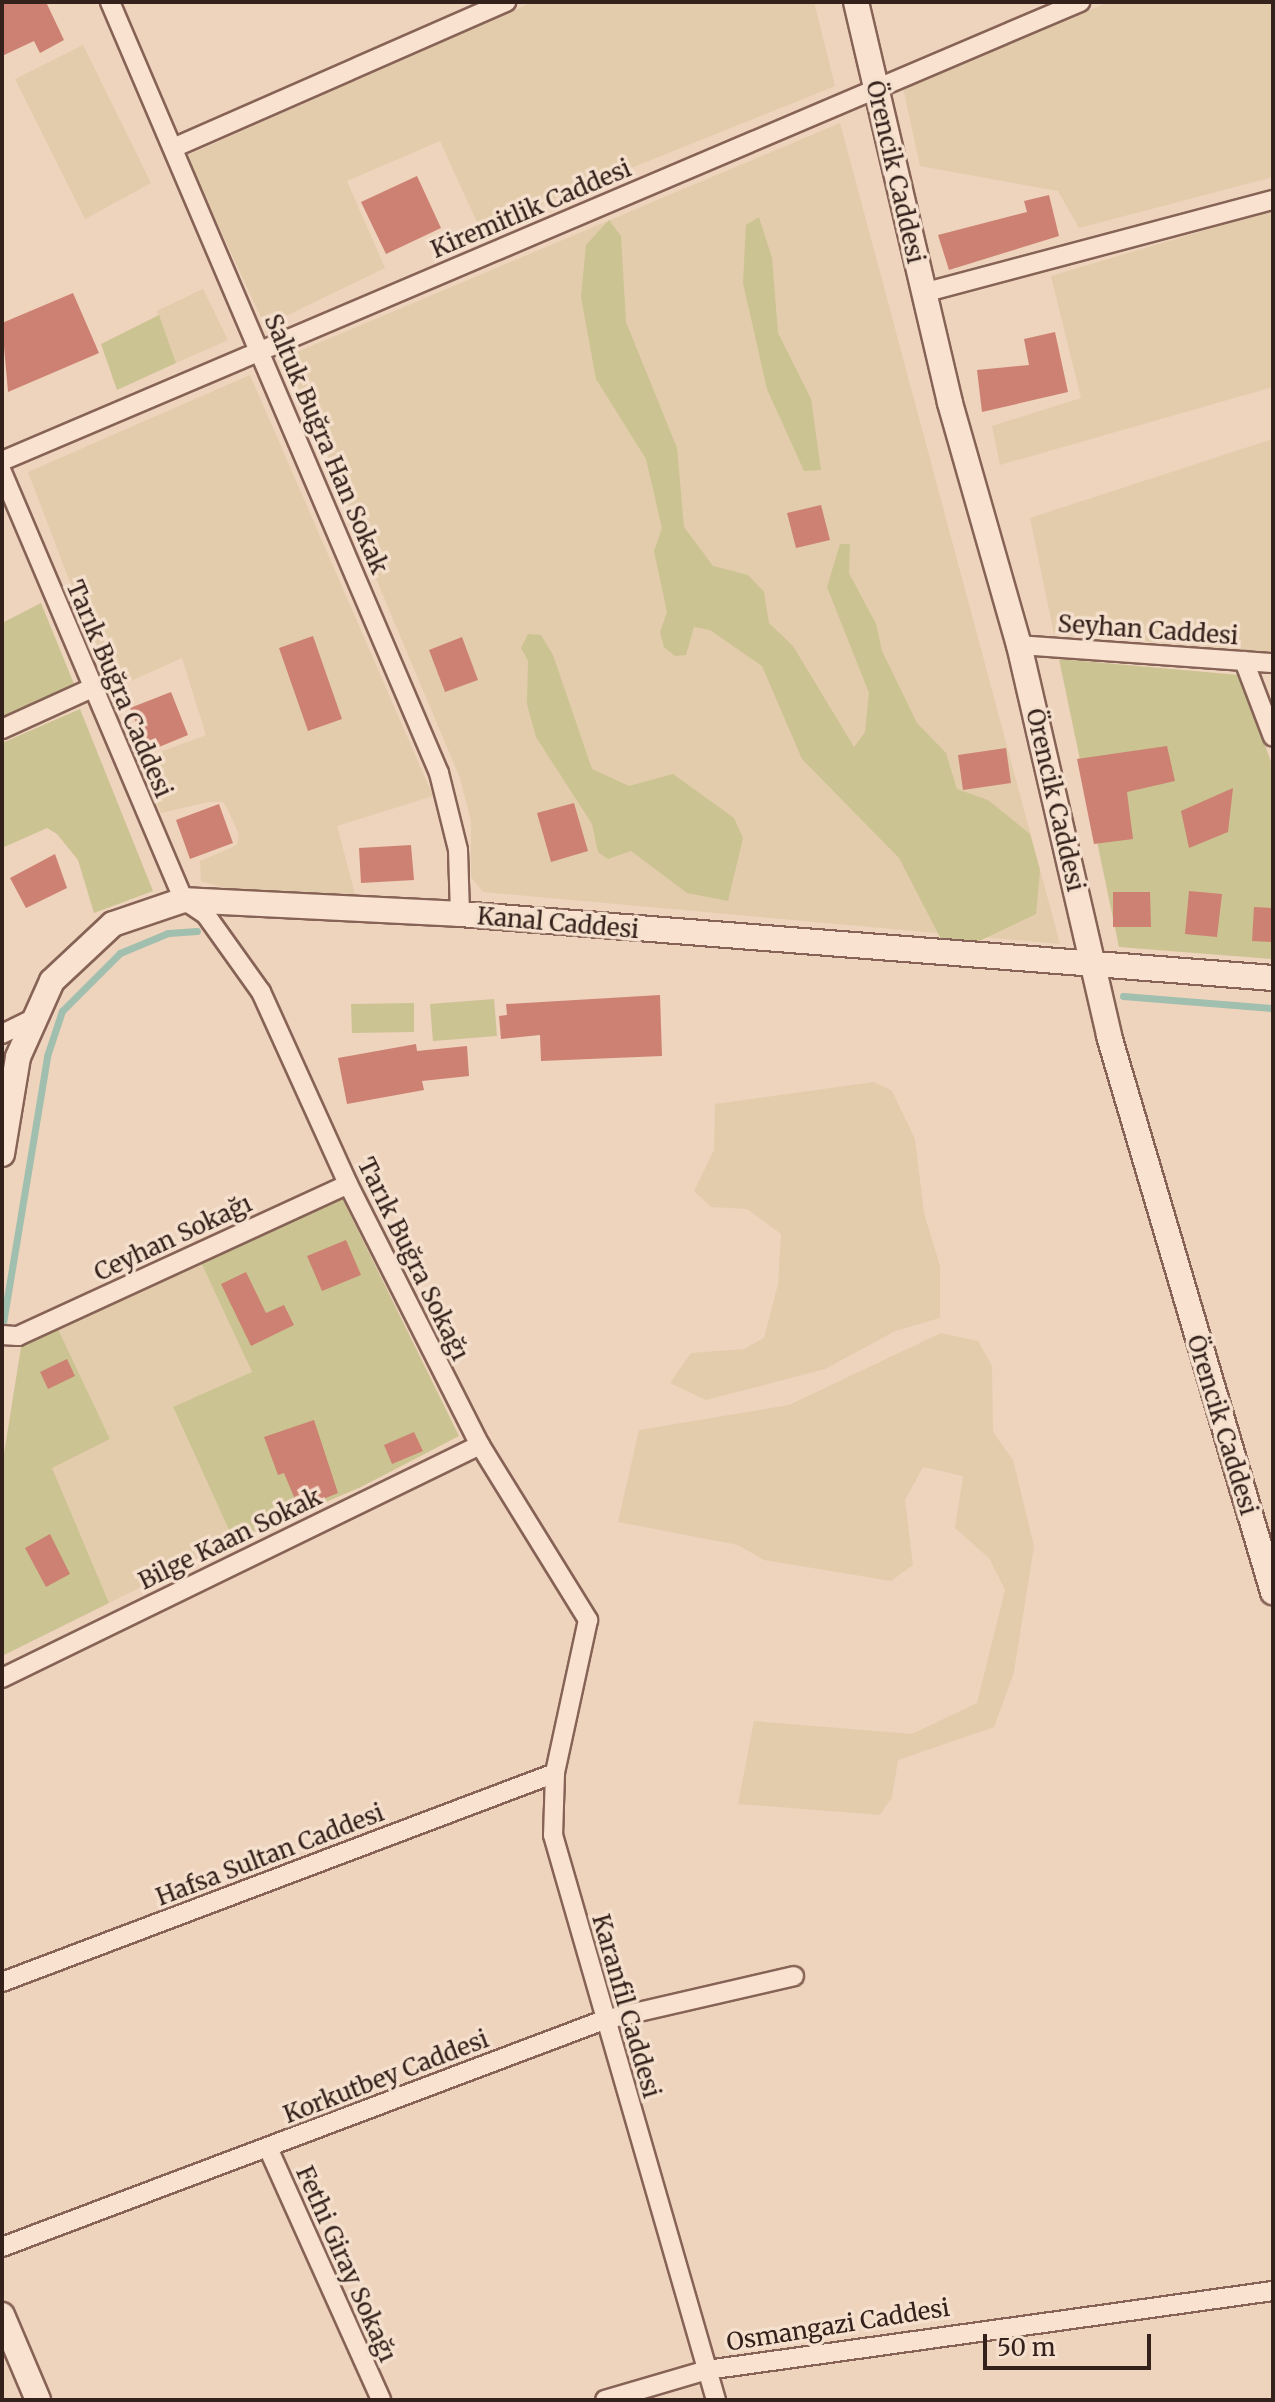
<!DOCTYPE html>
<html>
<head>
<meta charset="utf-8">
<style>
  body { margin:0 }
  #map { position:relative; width:1275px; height:2402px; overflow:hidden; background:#eed3bd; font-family:Merriweather,serif }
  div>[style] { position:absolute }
  .farmland>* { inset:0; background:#e3ccab }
  .green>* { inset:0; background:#cbc392 }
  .stream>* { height:7px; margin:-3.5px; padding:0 3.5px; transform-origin:3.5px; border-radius:3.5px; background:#a1bfae }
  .building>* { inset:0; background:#cd8172 }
  .roads { filter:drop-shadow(2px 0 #866356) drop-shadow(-2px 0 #866356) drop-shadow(0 2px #866356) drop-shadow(0 -2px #866356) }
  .minor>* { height:18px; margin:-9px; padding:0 9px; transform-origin:9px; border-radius:9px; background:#f9e2d0 }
  .tertiary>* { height:24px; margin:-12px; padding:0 12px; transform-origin:12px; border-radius:12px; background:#f9e2d0 }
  span { translate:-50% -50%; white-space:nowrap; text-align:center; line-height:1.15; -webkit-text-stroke:7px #f5dfcd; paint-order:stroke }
  .street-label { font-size:24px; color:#35211b }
  .frame { position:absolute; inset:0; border:4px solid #35211b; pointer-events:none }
  .scale { position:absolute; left:983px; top:2334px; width:168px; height:36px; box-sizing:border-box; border:4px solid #35211b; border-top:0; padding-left:10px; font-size:24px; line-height:28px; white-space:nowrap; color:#35211b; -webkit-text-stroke:6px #f5dfcd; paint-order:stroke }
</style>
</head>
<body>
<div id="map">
  <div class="farmland">
    <div style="clip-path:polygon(533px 2px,814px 2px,835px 86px,480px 229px,440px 141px,347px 181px,385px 268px,265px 326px,186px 156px)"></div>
    <div style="clip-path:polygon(1109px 2px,1273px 2px,1273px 177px,1079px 228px,1058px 191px,920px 166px,903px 88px)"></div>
    <div style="clip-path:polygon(83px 45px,151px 183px,85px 219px,15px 79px)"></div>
    <div style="clip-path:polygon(840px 123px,1060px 944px,483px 892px,471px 877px,471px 821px,460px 778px,283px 358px)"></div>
    <div style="clip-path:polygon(1273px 210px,1273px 387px,1000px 465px,992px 426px,1081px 398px,1051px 276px)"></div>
    <div style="clip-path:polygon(203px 289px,228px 340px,176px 363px,157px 311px)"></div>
    <div style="clip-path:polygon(250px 375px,433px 796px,337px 826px,355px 894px,243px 893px,201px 881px,200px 861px,237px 845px,239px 834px,228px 810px,223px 802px,208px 802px,161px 813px,139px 760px,206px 735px,182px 658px,111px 690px,28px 472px)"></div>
    <div style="clip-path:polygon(1273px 439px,1273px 652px,1054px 634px,1030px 518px)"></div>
    <div style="clip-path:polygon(874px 1082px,892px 1091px,915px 1139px,924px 1213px,940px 1266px,940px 1318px,895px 1331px,825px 1369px,706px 1400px,670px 1383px,691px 1353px,744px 1349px,764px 1338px,778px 1284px,781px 1234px,747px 1209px,711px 1207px,694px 1191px,714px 1150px,715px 1104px)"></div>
    <div style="clip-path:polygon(199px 1258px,252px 1372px,173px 1408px,234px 1541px,109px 1603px,51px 1468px,110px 1439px,57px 1327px)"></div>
    <div style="clip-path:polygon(941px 1333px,978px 1341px,992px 1366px,993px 1432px,1013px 1460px,1034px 1546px,1014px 1672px,994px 1727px,898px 1760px,892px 1797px,880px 1815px,738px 1804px,754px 1721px,912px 1734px,977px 1703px,1005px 1590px,989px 1558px,955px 1528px,963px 1476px,923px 1467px,905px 1500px,913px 1565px,891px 1581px,764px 1560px,738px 1545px,618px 1522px,639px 1430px,789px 1405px)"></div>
  </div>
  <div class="green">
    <div style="clip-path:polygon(759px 217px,772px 258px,778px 333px,811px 399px,821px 470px,804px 471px,767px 389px,743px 283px,746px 225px)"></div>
    <div style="clip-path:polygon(609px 220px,621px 236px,626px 322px,677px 448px,684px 527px,713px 566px,748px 575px,764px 592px,769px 623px,793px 646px,854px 747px,865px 732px,869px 693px,827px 587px,840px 544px,850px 544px,849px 573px,876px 624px,882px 651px,917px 723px,946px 753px,957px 789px,988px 800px,1030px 834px,1040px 870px,1036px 914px,973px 944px,944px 945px,899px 858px,802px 759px,762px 666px,710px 630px,694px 627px,686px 655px,675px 656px,664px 647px,660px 632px,667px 612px,654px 551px,662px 528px,646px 459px,596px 379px,581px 297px,586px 245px)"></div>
    <div style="clip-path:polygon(159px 315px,176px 363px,117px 390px,101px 344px)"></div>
    <div style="clip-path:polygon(41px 603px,74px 684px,2px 717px,2px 623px)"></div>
    <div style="clip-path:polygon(528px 634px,541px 635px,553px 655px,592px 769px,629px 786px,673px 774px,734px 818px,743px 838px,728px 901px,687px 893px,631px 851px,608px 859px,598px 852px,592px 824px,536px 737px,527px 704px,528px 661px,521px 648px)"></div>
    <div style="clip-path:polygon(1059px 659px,1239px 675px,1273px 767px,1273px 959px,1119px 947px)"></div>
    <div style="clip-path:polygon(80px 709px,153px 891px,94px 913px,78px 860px,57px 834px,47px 828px,2px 848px,2px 743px)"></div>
    <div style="clip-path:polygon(494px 999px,497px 1036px,433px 1041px,430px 1004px)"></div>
    <div style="clip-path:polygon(414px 1003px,414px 1032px,352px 1033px,351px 1004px)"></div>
    <div style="clip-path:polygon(341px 1196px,459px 1436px,361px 1487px,234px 1541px,173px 1407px,252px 1372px,199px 1258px)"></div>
    <div style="clip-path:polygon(57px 1327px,110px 1439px,52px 1468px,109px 1603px,2px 1656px,2px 1466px,22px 1341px)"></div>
  </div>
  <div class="stream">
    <div style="left:1123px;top:996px;width:150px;rotate:4.6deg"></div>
    <div style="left:2px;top:1329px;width:277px;rotate:-80.6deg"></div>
    <div style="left:47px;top:1056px;width:47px;rotate:-71.6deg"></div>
    <div style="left:62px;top:1011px;width:82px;rotate:-45deg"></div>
    <div style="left:120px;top:953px;width:52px;rotate:-22.6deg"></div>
    <div style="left:168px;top:933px;width:29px;rotate:-4deg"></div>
  </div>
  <div class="building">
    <div style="clip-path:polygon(2px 2px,46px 2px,64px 40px,40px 53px,34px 41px,2px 56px)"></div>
    <div style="clip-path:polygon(417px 176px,441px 228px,386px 254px,361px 202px)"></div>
    <div style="clip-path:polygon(1049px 195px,1059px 236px,949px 270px,938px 235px,1027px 212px,1024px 201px)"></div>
    <div style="clip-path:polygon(73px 293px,99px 353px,8px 392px,2px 323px)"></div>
    <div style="clip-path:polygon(1055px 332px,1068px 392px,982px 412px,977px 370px,1029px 365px,1024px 339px)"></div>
    <div style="clip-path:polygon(821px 505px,830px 540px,796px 548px,787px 513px)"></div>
    <div style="clip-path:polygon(313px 636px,342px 719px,308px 731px,279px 648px)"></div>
    <div style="clip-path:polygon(462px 637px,478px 680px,445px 692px,429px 650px)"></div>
    <div style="clip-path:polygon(171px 692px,188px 735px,147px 752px,130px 708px)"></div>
    <div style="clip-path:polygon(1167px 746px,1175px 781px,1127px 792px,1133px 839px,1094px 844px,1077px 759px)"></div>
    <div style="clip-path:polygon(1006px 748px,1011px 783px,963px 790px,958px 755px)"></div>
    <div style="clip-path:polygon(1233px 788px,1228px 832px,1189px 848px,1181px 811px)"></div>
    <div style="clip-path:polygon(574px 803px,588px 851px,551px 862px,537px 813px)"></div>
    <div style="clip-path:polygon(219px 804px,233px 843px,190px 859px,176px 820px)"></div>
    <div style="clip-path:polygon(411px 845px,414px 880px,361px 883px,359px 848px)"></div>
    <div style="clip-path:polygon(55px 854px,67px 888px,26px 908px,10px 878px)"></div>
    <div style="clip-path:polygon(1189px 891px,1222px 894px,1217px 937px,1185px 934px)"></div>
    <div style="clip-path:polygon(1113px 892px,1150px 892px,1151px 927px,1113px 927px)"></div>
    <div style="clip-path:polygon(1254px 907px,1273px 908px,1273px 942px,1252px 941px)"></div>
    <div style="clip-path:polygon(660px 995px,662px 1056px,541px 1061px,540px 1035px,501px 1039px,499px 1016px,507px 1015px,506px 1004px)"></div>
    <div style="clip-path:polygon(416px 1044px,417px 1051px,467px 1046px,469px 1076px,422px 1081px,424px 1090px,347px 1104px,338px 1058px)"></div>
    <div style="clip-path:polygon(346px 1240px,361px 1275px,322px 1291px,307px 1256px)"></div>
    <div style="clip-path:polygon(246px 1272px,266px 1313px,284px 1305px,294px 1325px,251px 1346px,221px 1284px)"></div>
    <div style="clip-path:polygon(67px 1359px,75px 1376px,48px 1389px,40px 1372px)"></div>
    <div style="clip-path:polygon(314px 1420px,338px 1493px,299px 1509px,284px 1473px,278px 1475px,264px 1437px)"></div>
    <div style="clip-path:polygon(414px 1432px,423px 1451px,392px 1464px,384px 1445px)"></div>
    <div style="clip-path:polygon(50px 1534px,70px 1574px,46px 1587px,25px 1548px)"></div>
  </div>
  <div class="roads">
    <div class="minor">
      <div style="left:110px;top:2px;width:838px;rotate:66.89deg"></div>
      <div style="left:439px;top:773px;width:79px;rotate:76.1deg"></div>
      <div style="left:458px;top:850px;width:64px;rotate:88.2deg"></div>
      <div style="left:173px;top:148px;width:364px;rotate:-23.7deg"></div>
      <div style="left:923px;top:293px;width:362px;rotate:-14.9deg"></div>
      <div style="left:2px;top:461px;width:1172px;rotate:-23.06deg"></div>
      <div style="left:2px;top:472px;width:465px;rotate:67deg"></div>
      <div style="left:184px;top:900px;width:27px;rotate:34deg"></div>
      <div style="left:206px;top:915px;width:95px;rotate:54.5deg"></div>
      <div style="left:261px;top:992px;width:211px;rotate:65.6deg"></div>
      <div style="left:348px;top:1184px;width:292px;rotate:63.2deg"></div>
      <div style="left:480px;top:1445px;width:206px;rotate:58.3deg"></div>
      <div style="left:588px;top:1620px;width:157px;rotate:102.2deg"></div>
      <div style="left:555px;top:1773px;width:62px;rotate:91.8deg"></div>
      <div style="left:553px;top:1835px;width:588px;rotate:73.91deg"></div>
      <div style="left:1019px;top:645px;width:255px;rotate:4.1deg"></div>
      <div style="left:1244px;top:661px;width:81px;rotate:69.1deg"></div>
      <div style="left:2px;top:729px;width:99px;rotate:-24.5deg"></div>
      <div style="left:2px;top:1034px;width:30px;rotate:-26deg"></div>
      <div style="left:2px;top:1335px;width:16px;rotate:4deg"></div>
      <div style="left:18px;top:1336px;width:363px;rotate:-24.7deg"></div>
      <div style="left:2px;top:1678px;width:532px;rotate:-25.99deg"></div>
      <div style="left:2px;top:1982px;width:591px;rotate:-20.7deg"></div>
      <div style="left:268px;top:2148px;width:276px;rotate:65.8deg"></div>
      <div style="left:2px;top:2247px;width:643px;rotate:-20.66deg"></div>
      <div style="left:604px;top:2020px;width:195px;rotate:-13deg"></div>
      <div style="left:605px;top:2400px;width:106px;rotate:-16.4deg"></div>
      <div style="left:707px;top:2370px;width:571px;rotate:-7.95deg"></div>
    </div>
    <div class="tertiary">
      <div style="left:856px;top:2px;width:412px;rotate:76.8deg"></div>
      <div style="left:950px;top:403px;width:252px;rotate:74.1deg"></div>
      <div style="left:1019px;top:645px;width:401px;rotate:77deg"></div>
      <div style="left:1109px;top:1036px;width:580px;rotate:73.57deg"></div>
      <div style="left:2px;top:1154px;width:98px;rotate:-80.6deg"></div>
      <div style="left:18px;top:1057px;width:83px;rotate:-65.9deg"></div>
      <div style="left:52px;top:981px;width:83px;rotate:-43.1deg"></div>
      <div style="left:113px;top:924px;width:75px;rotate:-18.7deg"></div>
      <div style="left:184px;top:900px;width:276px;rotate:2.9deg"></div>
      <div style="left:460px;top:914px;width:816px;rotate:4.5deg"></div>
      <div style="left:2px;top:2315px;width:92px;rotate:67deg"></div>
    </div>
  </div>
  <div class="street-label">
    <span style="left:895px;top:172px;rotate:77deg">Örencik Caddesi</span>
    <span style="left:531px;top:209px;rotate:-23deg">Kiremitlik Caddesi</span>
    <span style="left:326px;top:444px;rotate:67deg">Saltuk Buğra Han Sokak</span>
    <span style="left:1148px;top:630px;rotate:4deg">Seyhan Caddesi</span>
    <span style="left:119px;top:689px;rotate:67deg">Tarık Buğra Caddesi</span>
    <span style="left:1055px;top:800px;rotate:77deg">Örencik Caddesi</span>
    <span style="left:558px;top:923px;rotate:5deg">Kanal Caddesi</span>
    <span style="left:173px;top:1238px;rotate:-25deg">Ceyhan Sokağı</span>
    <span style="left:413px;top:1259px;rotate:64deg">Tarık Buğra Sokağı</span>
    <span style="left:1222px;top:1425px;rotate:73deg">Örencik Caddesi</span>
    <span style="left:230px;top:1539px;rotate:-26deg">Bilge Kaan Sokak</span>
    <span style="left:270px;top:1855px;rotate:-21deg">Hafsa Sultan Caddesi</span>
    <span style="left:626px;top:2006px;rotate:74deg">Karanfil Caddesi</span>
    <span style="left:386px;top:2077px;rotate:-21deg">Korkutbey Caddesi</span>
    <span style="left:346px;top:2264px;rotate:66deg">Fethi Giray Sokağı</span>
    <span style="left:838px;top:2325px;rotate:-9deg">Osmangazi Caddesi</span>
  </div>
  <div class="frame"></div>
  <div class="scale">50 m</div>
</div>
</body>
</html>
